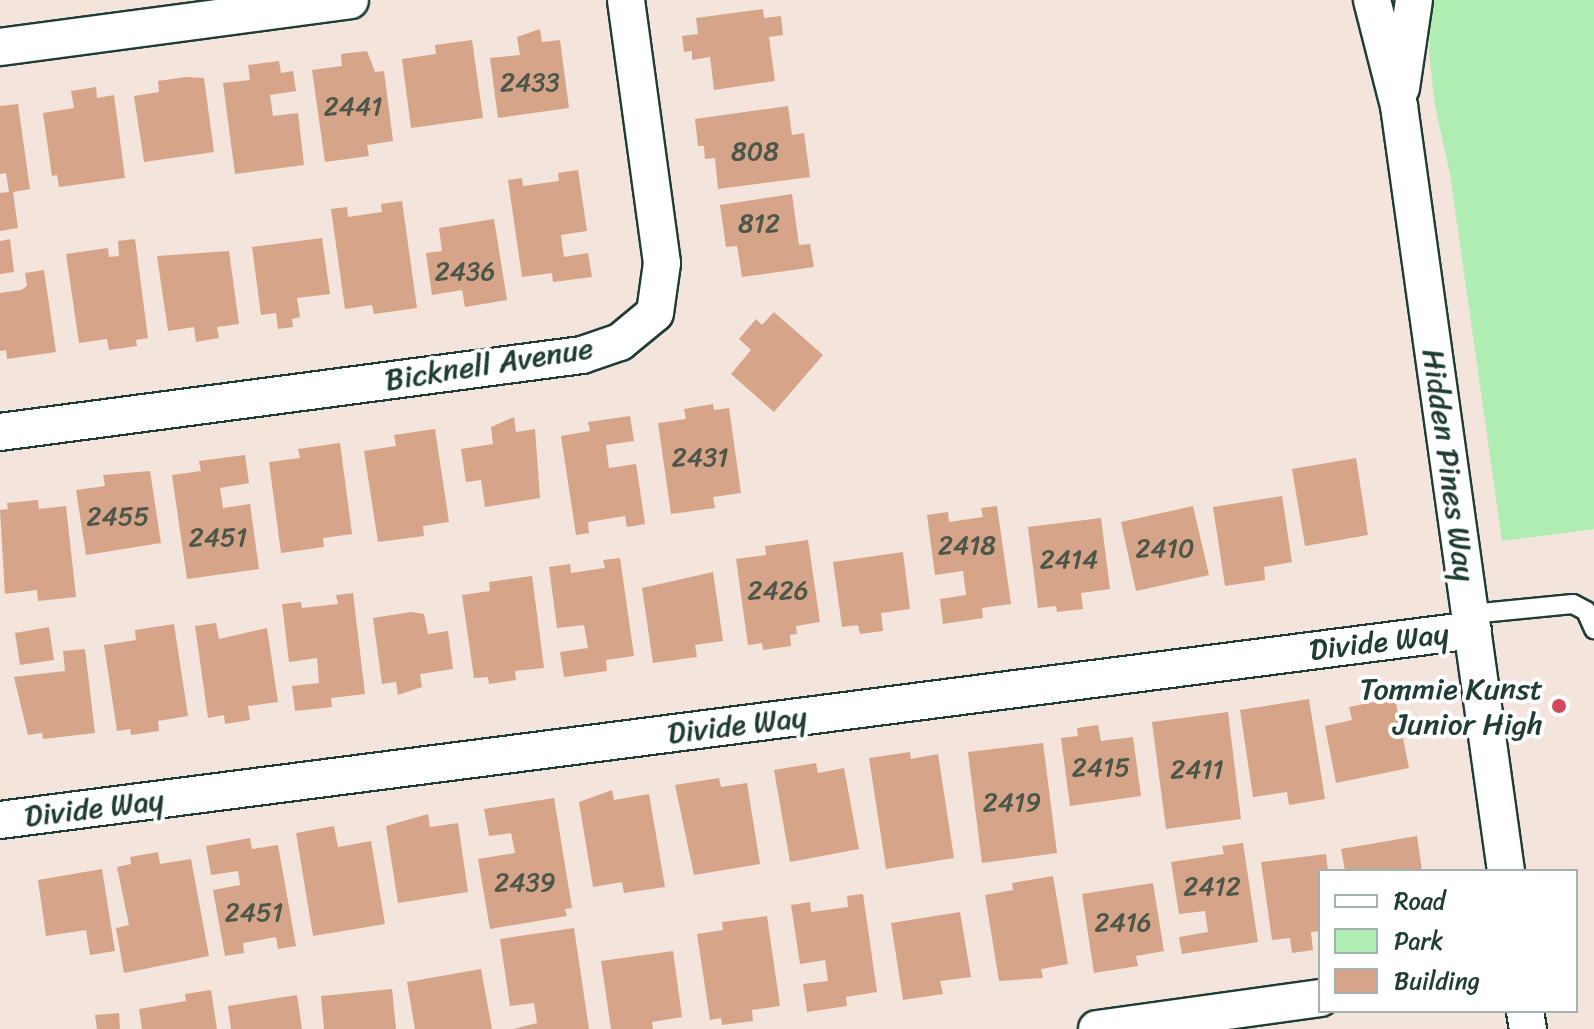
<!DOCTYPE html>
<html>
<head>
<meta charset="utf-8">
<style>
  body { margin:0 }
  #map { position:relative; width:1594px; height:1029px; overflow:hidden; background:#f3e4dc; font-family:Sriracha,sans-serif }
  div>[style] { position:absolute }
  .green>* { inset:0; background:#b0edb3 }
  .building>* { inset:0; background:#d6a589 }
  .roads { filter:drop-shadow(2px 0 #1f3d34) drop-shadow(-2px 0 #1f3d34) drop-shadow(0 2px #1f3d34) drop-shadow(0 -2px #1f3d34) }
  .lane>* { height:18px; margin:-9px; padding:0 9px; transform-origin:9px; border-radius:9px; background:#fff }
  .street>* { height:36px; margin:-18px; padding:0 18px; transform-origin:18px; border-radius:18px; background:#fff }
  .dots>* { width:22px; height:22px; translate:-50% -50%; box-sizing:border-box; border:4px solid #fff; border-radius:50% }
  span { translate:-50% -50%; white-space:nowrap; text-align:center; line-height:1.15; -webkit-text-stroke:8px #fff; paint-order:stroke }
  .number-label { font-size:26px; color:#4d5749 }
  .number-label span { -webkit-text-stroke-width:0 }
  .street-label { font-size:30px; color:#1f3d34 }
  .poi-label { font-size:30px; color:#1f3d34 }
  .right { translate:-100% -50%; text-align:right }
  .legend { position:absolute; left:1318px; top:869px; width:260px; height:144px; box-sizing:border-box; background:#fff; border:2px solid #a5b1ae; margin:0; padding:10px 14px; list-style:none; font-size:24px; color:#1f3d34 }
  .legend li { display:flex; align-items:center; gap:16px; height:40px }
  .legend b { width:40px; border:2px solid #a5b1ae }
</style>
</head>
<body>
<div id="map">
  <div class="green">
    <div style="clip-path:polygon(1432px 0,1594px 0,1594px 529px,1502px 541px,1450px 174px,1435px 106px,1429px 53px)"></div>
  </div>
  <div class="building">
    <div style="clip-path:polygon(763px 9px,764px 18px,781px 16px,783px 35px,769px 37px,775px 81px,714px 90px,710px 57px,692px 60px,692px 51px,684px 52px,682px 36px,698px 34px,696px 18px)"></div>
    <div style="clip-path:polygon(540px 29px,542px 42px,560px 40px,569px 108px,498px 118px,490px 58px,520px 55px,517px 37px)"></div>
    <div style="clip-path:polygon(472px 40px,483px 118px,411px 128px,402px 59px,436px 54px,435px 45px)"></div>
    <div style="clip-path:polygon(367px 51px,375px 72px,384px 71px,393px 141px,367px 145px,369px 156px,325px 162px,312px 70px,342px 66px,341px 54px)"></div>
    <div style="clip-path:polygon(279px 61px,281px 73px,293px 71px,296px 91px,270px 95px,273px 116px,298px 113px,304px 165px,235px 174px,223px 83px,250px 80px,248px 65px)"></div>
    <div style="clip-path:polygon(186px 77px,204px 78px,214px 152px,144px 162px,134px 96px,159px 92px,158px 81px)"></div>
    <div style="clip-path:polygon(96px 87px,97px 98px,114px 95px,125px 178px,59px 187px,57px 175px,52px 176px,43px 113px,74px 108px,71px 91px)"></div>
    <div style="clip-path:polygon(18px 104px,30px 189px,13px 192px,18px 228px,0 231px,0 193px,9px 192px,6px 173px,0 174px,0 106px)"></div>
    <div style="clip-path:polygon(788px 106px,792px 135px,804px 133px,810px 177px,718px 189px,715px 158px,705px 159px,704px 146px,698px 146px,695px 119px)"></div>
    <div style="clip-path:polygon(578px 170px,587px 231px,561px 235px,564px 257px,588px 253px,592px 277px,553px 282px,552px 273px,522px 277px,508px 180px,522px 178px,523px 186px,559px 181px,558px 173px)"></div>
    <div style="clip-path:polygon(792px 194px,799px 245px,810px 244px,814px 267px,742px 277px,737px 246px,726px 247px,720px 205px)"></div>
    <div style="clip-path:polygon(402px 201px,417px 308px,374px 314px,372px 305px,345px 309px,331px 209px,347px 207px,348px 217px,382px 212px,381px 204px)"></div>
    <div style="clip-path:polygon(494px 219px,507px 300px,465px 307px,462px 290px,432px 295px,426px 253px,442px 251px,439px 228px)"></div>
    <div style="clip-path:polygon(322px 238px,330px 294px,297px 298px,300px 317px,292px 319px,293px 327px,278px 329px,276px 313px,261px 315px,252px 247px)"></div>
    <div style="clip-path:polygon(10px 239px,14px 272px,0 274px,0 241px)"></div>
    <div style="clip-path:polygon(135px 239px,148px 338px,136px 340px,137px 346px,109px 350px,107px 339px,79px 343px,66px 254px,108px 248px,109px 257px,119px 256px,118px 241px)"></div>
    <div style="clip-path:polygon(229px 251px,239px 324px,217px 327px,219px 338px,196px 342px,194px 327px,168px 331px,157px 256px)"></div>
    <div style="clip-path:polygon(44px 270px,56px 352px,7px 359px,6px 350px,0 351px,0 293px,21px 290px,27px 286px,25px 273px)"></div>
    <div style="clip-path:polygon(774px 312px,823px 355px,774px 412px,731px 374px,751px 350px,739px 339px,756px 319px,762px 325px)"></div>
    <div style="clip-path:polygon(713px 404px,714px 410px,729px 408px,741px 493px,713px 497px,715px 508px,671px 514px,658px 423px,686px 419px,684px 409px)"></div>
    <div style="clip-path:polygon(630px 416px,634px 441px,606px 445px,609px 468px,636px 464px,645px 524px,627px 527px,625px 516px,588px 522px,589px 533px,576px 535px,561px 436px,590px 431px,588px 422px)"></div>
    <div style="clip-path:polygon(514px 417px,516px 432px,535px 429px,540px 498px,485px 507px,481px 480px,466px 482px,461px 449px,493px 444px,491px 427px)"></div>
    <div style="clip-path:polygon(435px 429px,449px 522px,423px 526px,424px 536px,378px 542px,364px 451px,396px 446px,394px 435px)"></div>
    <div style="clip-path:polygon(340px 443px,352px 534px,323px 538px,324px 547px,281px 553px,269px 462px,300px 458px,298px 449px)"></div>
    <div style="clip-path:polygon(245px 455px,249px 483px,220px 488px,223px 508px,250px 504px,259px 569px,187px 579px,172px 475px,201px 471px,199px 461px)"></div>
    <div style="clip-path:polygon(1356px 458px,1368px 535px,1305px 546px,1292px 469px)"></div>
    <div style="clip-path:polygon(150px 471px,161px 543px,86px 555px,76px 490px,105px 486px,103px 475px)"></div>
    <div style="clip-path:polygon(1282px 496px,1292px 562px,1264px 567px,1265px 580px,1225px 586px,1213px 507px)"></div>
    <div style="clip-path:polygon(38px 500px,39px 509px,66px 506px,76px 597px,38px 601px,37px 590px,5px 594px,0 510px,8px 509px,7px 503px)"></div>
    <div style="clip-path:polygon(997px 506px,1011px 604px,982px 608px,983px 618px,943px 624px,940px 599px,966px 595px,963px 571px,935px 575px,927px 515px,948px 512px,949px 522px,983px 517px,981px 508px)"></div>
    <div style="clip-path:polygon(1193px 506px,1209px 575px,1136px 591px,1121px 522px)"></div>
    <div style="clip-path:polygon(1101px 518px,1110px 589px,1081px 593px,1083px 609px,1057px 612px,1056px 606px,1038px 608px,1028px 527px)"></div>
    <div style="clip-path:polygon(808px 540px,820px 622px,796px 626px,797px 634px,790px 635px,791px 646px,763px 650px,762px 643px,748px 645px,736px 559px,766px 555px,765px 546px)"></div>
    <div style="clip-path:polygon(903px 552px,910px 609px,881px 613px,883px 631px,860px 634px,858px 625px,842px 627px,833px 562px)"></div>
    <div style="clip-path:polygon(620px 558px,634px 656px,606px 660px,607px 671px,564px 677px,560px 652px,588px 648px,584px 625px,557px 628px,549px 567px,570px 564px,571px 573px,605px 568px,603px 560px)"></div>
    <div style="clip-path:polygon(713px 572px,723px 641px,695px 645px,697px 657px,653px 663px,642px 588px)"></div>
    <div style="clip-path:polygon(532px 576px,544px 668px,515px 671px,516px 680px,489px 684px,488px 677px,474px 678px,462px 595px,490px 591px,489px 582px)"></div>
    <div style="clip-path:polygon(353px 593px,365px 694px,331px 698px,332px 707px,295px 711px,292px 686px,319px 683px,317px 658px,289px 662px,282px 604px,301px 602px,302px 608px,338px 604px,336px 595px)"></div>
    <div style="clip-path:polygon(411px 612px,424px 614px,428px 634px,448px 631px,453px 669px,420px 674px,422px 687px,398px 695px,396px 682px,382px 684px,373px 618px)"></div>
    <div style="clip-path:polygon(216px 623px,219px 639px,267px 628px,278px 702px,248px 706px,250px 720px,225px 724px,224px 715px,208px 718px,195px 626px)"></div>
    <div style="clip-path:polygon(174px 624px,188px 716px,158px 721px,159px 731px,131px 735px,130px 729px,117px 731px,104px 645px,136px 640px,135px 630px)"></div>
    <div style="clip-path:polygon(49px 627px,54px 660px,20px 665px,15px 633px)"></div>
    <div style="clip-path:polygon(85px 649px,95px 733px,43px 739px,42px 733px,28px 735px,14px 677px,65px 671px,63px 651px)"></div>
    <div style="clip-path:polygon(1395px 698px,1409px 768px,1336px 783px,1325px 726px,1352px 720px,1349px 707px)"></div>
    <div style="clip-path:polygon(1309px 699px,1325px 799px,1289px 805px,1287px 792px,1253px 797px,1240px 710px)"></div>
    <div style="clip-path:polygon(1228px 712px,1241px 819px,1166px 829px,1152px 722px)"></div>
    <div style="clip-path:polygon(1098px 725px,1101px 741px,1133px 737px,1141px 796px,1070px 806px,1061px 738px,1078px 736px,1077px 728px)"></div>
    <div style="clip-path:polygon(1043px 743px,1057px 853px,982px 863px,968px 752px)"></div>
    <div style="clip-path:polygon(910px 752px,911px 759px,938px 754px,954px 858px,886px 869px,869px 758px)"></div>
    <div style="clip-path:polygon(816px 763px,818px 773px,844px 768px,859px 849px,790px 862px,774px 770px)"></div>
    <div style="clip-path:polygon(719px 778px,721px 787px,747px 783px,760px 864px,694px 875px,675px 785px)"></div>
    <div style="clip-path:polygon(612px 790px,614px 800px,649px 794px,665px 887px,624px 893px,622px 882px,593px 887px,579px 802px)"></div>
    <div style="clip-path:polygon(554px 798px,572px 908px,565px 909px,567px 916px,490px 929px,478px 859px,515px 853px,511px 833px,489px 836px,484px 809px)"></div>
    <div style="clip-path:polygon(428px 814px,430px 827px,458px 823px,468px 892px,398px 903px,386px 826px)"></div>
    <div style="clip-path:polygon(334px 826px,338px 847px,371px 841px,385px 924px,313px 936px,296px 833px)"></div>
    <div style="clip-path:polygon(1417px 836px,1422px 871px,1345px 871px,1341px 849px)"></div>
    <div style="clip-path:polygon(250px 838px,252px 849px,278px 845px,296px 946px,278px 949px,276px 937px,243px 943px,244px 953px,225px 956px,213px 890px,240px 885px,238px 871px,211px 875px,206px 846px)"></div>
    <div style="clip-path:polygon(1243px 843px,1258px 942px,1182px 954px,1179px 937px,1208px 932px,1205px 911px,1179px 914px,1171px 862px,1224px 854px,1222px 846px)"></div>
    <div style="clip-path:polygon(158px 852px,160px 864px,191px 859px,209px 956px,124px 973px,116px 928px,129px 925px,117px 867px,131px 864px,130px 857px)"></div>
    <div style="clip-path:polygon(1326px 854px,1328px 871px,1320px 871px,1320px 931px,1311px 932px,1313px 950px,1292px 953px,1290px 938px,1272px 940px,1261px 862px)"></div>
    <div style="clip-path:polygon(102px 869px,115px 951px,90px 955px,86px 930px,46px 936px,38px 880px)"></div>
    <div style="clip-path:polygon(1053px 876px,1068px 964px,1041px 969px,1043px 978px,999px 981px,985px 895px,1013px 890px,1012px 883px)"></div>
    <div style="clip-path:polygon(1153px 883px,1164px 951px,1136px 956px,1138px 966px,1094px 973px,1082px 894px)"></div>
    <div style="clip-path:polygon(863px 894px,877px 992px,846px 997px,847px 1006px,807px 1012px,803px 984px,828px 981px,825px 960px,800px 964px,791px 905px,810px 902px,811px 912px,848px 907px,847px 896px)"></div>
    <div style="clip-path:polygon(960px 912px,971px 977px,940px 981px,943px 994px,903px 1000px,891px 923px)"></div>
    <div style="clip-path:polygon(767px 916px,780px 1006px,752px 1010px,753px 1021px,722px 1025px,721px 1018px,710px 1020px,697px 934px,723px 930px,722px 922px)"></div>
    <div style="clip-path:polygon(574px 928px,589px 1029px,513px 1029px,537px 1023px,534px 1003px,510px 1006px,500px 939px)"></div>
    <div style="clip-path:polygon(673px 951px,682px 1017px,652px 1022px,653px 1029px,611px 1029px,601px 961px)"></div>
    <div style="clip-path:polygon(481px 969px,492px 1029px,415px 1029px,407px 982px)"></div>
    <div style="clip-path:polygon(392px 989px,396px 1029px,324px 1029px,321px 996px)"></div>
    <div style="clip-path:polygon(211px 990px,217px 1029px,142px 1029px,139px 1009px,186px 1001px,185px 994px)"></div>
    <div style="clip-path:polygon(297px 995px,302px 1029px,231px 1029px,228px 1006px)"></div>
    <div style="clip-path:polygon(119px 1013px,120px 1029px,97px 1029px,95px 1015px)"></div>
  </div>
  <div class="roads">
    <div class="lane">
      <div style="left:1471px;top:614px;width:102px;rotate:-5.6deg"></div>
      <div style="left:1573px;top:604px;width:15px;rotate:28deg"></div>
      <div style="left:1586px;top:611px;width:20px;rotate:66deg"></div>
    </div>
    <div class="street">
      <div style="left:1372px;top:0;width:109px;rotate:75.7deg"></div>
      <div style="left:1399px;top:106px;width:772px;rotate:82.04deg"></div>
      <div style="left:0;top:47px;width:353px;rotate:-7.6deg"></div>
      <div style="left:1401px;top:88px;width:89px;rotate:-81.6deg"></div>
      <div style="left:0;top:432px;width:587px;rotate:-7.54deg"></div>
      <div style="left:582px;top:355px;width:40px;rotate:-18.9deg"></div>
      <div style="left:620px;top:342px;width:45px;rotate:-39.6deg"></div>
      <div style="left:655px;top:313px;width:50px;rotate:-82deg"></div>
      <div style="left:662px;top:263px;width:265px;rotate:-97.8deg"></div>
      <div style="left:0;top:820px;width:1485px;rotate:-7.35deg"></div>
      <div style="left:1525px;top:1011px;width:18px;rotate:81deg"></div>
      <div style="left:1097px;top:1029px;width:225px;rotate:-7.9deg"></div>
    </div>
  </div>
  <div class="dots">
    <div style="left:1559px;top:706px;background:#d1495b"></div>
  </div>
  <div class="number-label">
    <span style="left:530px;top:83px">2433</span>
    <span style="left:353px;top:107px">2441</span>
    <span style="left:755px;top:152px">808</span>
    <span style="left:759px;top:224px">812</span>
    <span style="left:465px;top:272px">2436</span>
    <span style="left:700px;top:458px">2431</span>
    <span style="left:118px;top:517px">2455</span>
    <span style="left:218px;top:538px">2451</span>
    <span style="left:967px;top:546px">2418</span>
    <span style="left:1165px;top:549px">2410</span>
    <span style="left:1069px;top:560px">2414</span>
    <span style="left:778px;top:591px">2426</span>
    <span style="left:1101px;top:768px">2415</span>
    <span style="left:1197px;top:770px">2411</span>
    <span style="left:1012px;top:803px">2419</span>
    <span style="left:525px;top:883px">2439</span>
    <span style="left:1212px;top:887px">2412</span>
    <span style="left:254px;top:913px">2451</span>
    <span style="left:1123px;top:923px">2416</span>
  </div>
  <div class="street-label">
    <span style="left:489px;top:364px;rotate:-9deg">Bicknell Avenue</span>
    <span style="left:1449px;top:465px;rotate:82deg">Hidden Pines Way</span>
    <span style="left:1379px;top:642px;rotate:-7deg">Divide Way</span>
    <span style="left:737px;top:725px;rotate:-7deg">Divide Way</span>
    <span style="left:94px;top:808px;rotate:-7deg">Divide Way</span>
  </div>
  <div class="poi-label">
    <span class="right" style="left:1543px;top:706px">Tommie Kunst<br>Junior High</span>
  </div>
  <ul class="legend">
  <li><b style="height:10px;background:#fff"></b>Road</li>
  <li><b style="height:22px;background:#b0edb3"></b>Park</li>
  <li><b style="height:22px;background:#d6a589"></b>Building</li>
  </ul>
</div>
</body>
</html>
